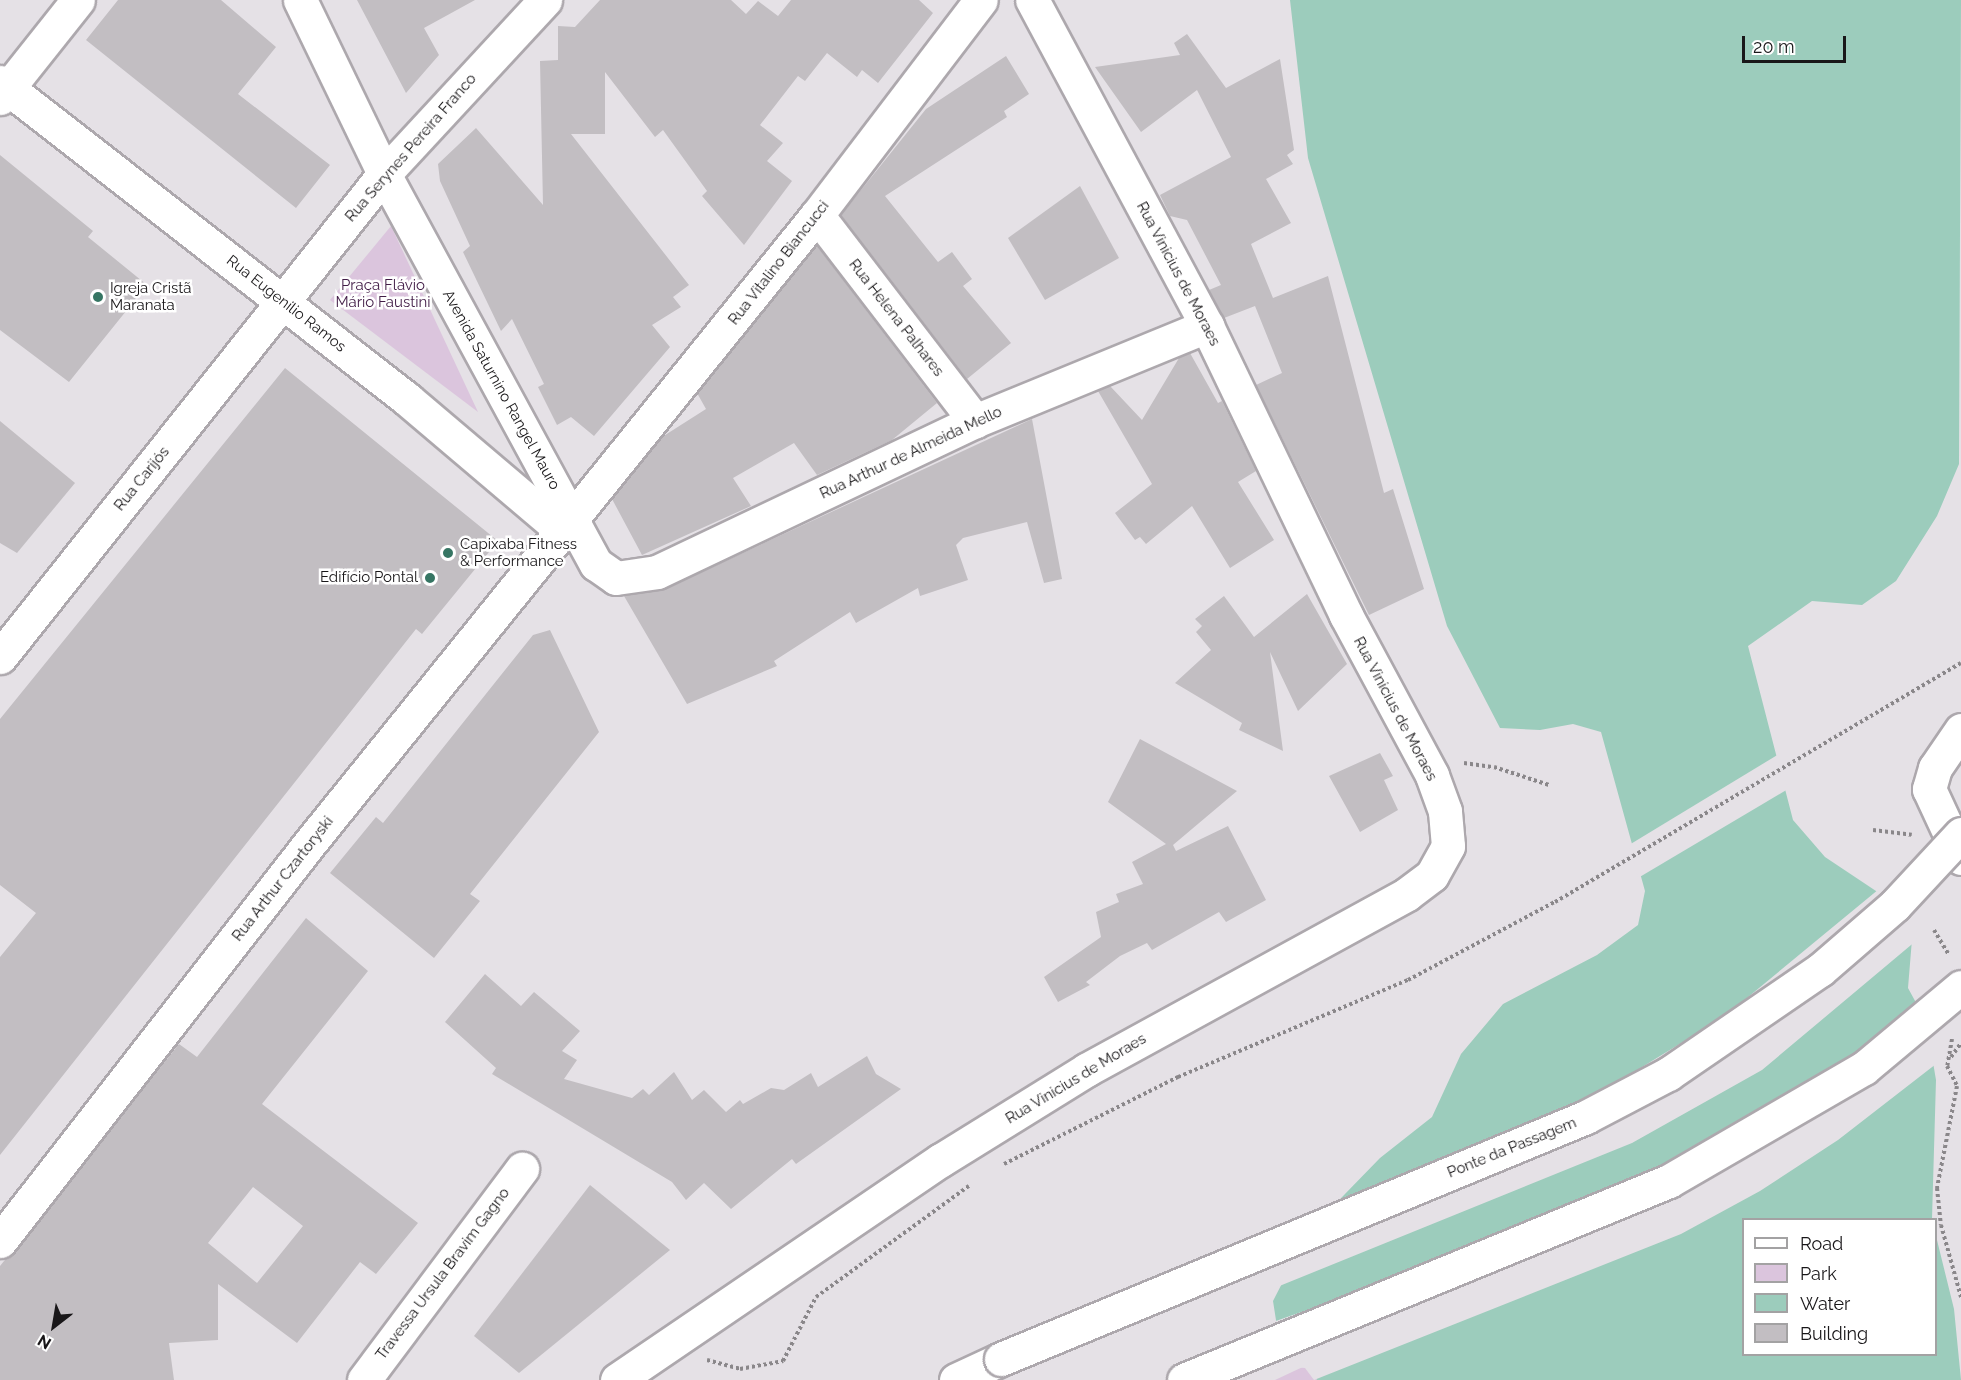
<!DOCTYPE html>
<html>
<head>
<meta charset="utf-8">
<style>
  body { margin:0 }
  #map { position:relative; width:1961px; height:1380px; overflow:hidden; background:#e5e1e6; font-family:Raleway,sans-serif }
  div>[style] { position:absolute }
  .green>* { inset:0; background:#dbc5dd }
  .water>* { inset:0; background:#9cccbc }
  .pier>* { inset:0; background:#e5e1e6 }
  .building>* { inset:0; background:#c2bec2 }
  .path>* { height:4px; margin-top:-2px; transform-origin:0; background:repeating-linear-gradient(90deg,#8a878a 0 3px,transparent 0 6px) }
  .roads { filter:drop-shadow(2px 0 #ada8ad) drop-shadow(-2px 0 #ada8ad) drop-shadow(0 2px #ada8ad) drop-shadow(0 -2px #ada8ad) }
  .street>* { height:33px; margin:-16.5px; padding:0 16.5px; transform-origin:16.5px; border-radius:16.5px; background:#fff }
  .primary>* { height:33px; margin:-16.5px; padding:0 16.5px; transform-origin:16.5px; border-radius:16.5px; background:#fff }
  .bridges { filter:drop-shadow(2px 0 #ada8ad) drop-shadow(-2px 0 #ada8ad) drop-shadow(0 2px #ada8ad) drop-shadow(0 -2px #ada8ad) }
  .primary-bridge>* { height:33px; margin:-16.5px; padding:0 16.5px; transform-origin:16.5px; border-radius:16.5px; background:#fff }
  .dots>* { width:16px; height:16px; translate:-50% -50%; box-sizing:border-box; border:3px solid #fff; border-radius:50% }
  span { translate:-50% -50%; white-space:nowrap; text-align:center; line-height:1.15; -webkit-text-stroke:5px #fff; paint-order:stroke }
  .street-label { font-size:15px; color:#191719 }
  .park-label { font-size:15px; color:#421d47 }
  .poi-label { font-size:15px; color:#191719 }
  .left { translate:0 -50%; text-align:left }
  .right { translate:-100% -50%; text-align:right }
  .legend { position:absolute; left:1742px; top:1218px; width:195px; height:138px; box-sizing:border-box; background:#fff; border:2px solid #a3a2a3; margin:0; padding:8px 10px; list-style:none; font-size:18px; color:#191719 }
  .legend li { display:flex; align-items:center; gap:12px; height:30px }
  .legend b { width:30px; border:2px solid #a3a2a3 }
  .north { position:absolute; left:24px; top:1296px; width:60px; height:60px; -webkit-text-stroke:4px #fff; paint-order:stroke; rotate:211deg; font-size:16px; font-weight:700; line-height:24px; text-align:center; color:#191719 }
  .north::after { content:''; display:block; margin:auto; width:21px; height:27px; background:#191719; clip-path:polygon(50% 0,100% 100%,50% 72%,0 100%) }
  .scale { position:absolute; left:1742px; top:36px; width:104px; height:27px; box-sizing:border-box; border:3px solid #191719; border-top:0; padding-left:8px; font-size:18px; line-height:21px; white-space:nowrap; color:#191719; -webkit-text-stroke:4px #fff; paint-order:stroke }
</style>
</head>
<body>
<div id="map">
  <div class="green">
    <div style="clip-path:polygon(391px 226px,478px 412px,330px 300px)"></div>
    <div style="clip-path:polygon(1307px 1365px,1317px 1380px,1275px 1380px)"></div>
  </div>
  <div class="water">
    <div style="clip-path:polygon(1290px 0,1961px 0,1959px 464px,1937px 516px,1896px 581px,1862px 605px,1812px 601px,1748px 646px,1793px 820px,1825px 857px,1885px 897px,1913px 927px,1908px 988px,1926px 1021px,1936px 1080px,1932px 1219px,1744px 1220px,1744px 1354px,1936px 1354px,1936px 1236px,1954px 1309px,1961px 1380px,1317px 1380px,1307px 1365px,1283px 1365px,1273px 1301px,1309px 1231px,1380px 1158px,1432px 1117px,1461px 1054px,1503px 1004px,1597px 955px,1638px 925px,1645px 891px,1601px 732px,1573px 724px,1540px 730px,1500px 728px,1447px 626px,1308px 158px)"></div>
  </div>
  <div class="pier">
    <div style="clip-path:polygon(1779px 754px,1788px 789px,1638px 878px,1629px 845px)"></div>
    <div style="clip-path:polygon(1879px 889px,1916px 926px,1917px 940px,1762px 1070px,1632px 1143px,1277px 1287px,1306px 1229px,1333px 1202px,1595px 1096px,1725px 1016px)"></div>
    <div style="clip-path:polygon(1918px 1000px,1929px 1020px,1936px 1064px,1838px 1140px,1760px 1191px,1681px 1234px,1314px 1380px,1305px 1368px,1280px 1366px,1273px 1322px,1579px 1214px,1811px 1090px)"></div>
  </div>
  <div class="building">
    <div style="clip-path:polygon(118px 0,221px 0,276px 47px,238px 94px,330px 165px,296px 208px,86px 40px)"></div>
    <div style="clip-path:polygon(357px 0,475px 0,424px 28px,439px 55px,406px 93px)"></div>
    <div style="clip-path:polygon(600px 0,731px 0,746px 14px,758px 1px,778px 16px,791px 0,919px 0,933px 13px,878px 83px,862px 70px,857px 77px,827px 53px,805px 81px,798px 76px,760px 125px,783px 143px,767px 161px,792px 181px,744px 245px,702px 196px,707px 191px,663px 130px,655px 137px,605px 72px,605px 134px,571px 134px,689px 285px,673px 297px,681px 307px,652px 325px,670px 347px,594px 436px,571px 417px,557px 425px,538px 387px,544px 384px,512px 319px,501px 331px,463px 252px,470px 246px,440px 181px,438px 164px,476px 128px,543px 205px,540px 61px,558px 60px,558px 26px,575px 27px)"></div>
    <div style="clip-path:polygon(1187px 34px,1226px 88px,1280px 59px,1294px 150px,1287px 155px,1293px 164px,1266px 179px,1291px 223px,1251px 244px,1273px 298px,1328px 276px,1384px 493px,1393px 489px,1424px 589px,1369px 615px,1256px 385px,1282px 373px,1255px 306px,1224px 318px,1209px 290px,1221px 285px,1187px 220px,1170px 216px,1160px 195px,1231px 157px,1197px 90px,1141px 132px,1095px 67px,1180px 55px,1174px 43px)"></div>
    <div style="clip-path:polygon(1006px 56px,1029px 94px,1004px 111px,1007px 117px,885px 196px,938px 262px,952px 252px,972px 279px,963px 286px,1011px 343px,967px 379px,841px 215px,926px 109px)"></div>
    <div style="clip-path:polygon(0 155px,93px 231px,88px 237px,147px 285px,69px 382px,0 330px)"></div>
    <div style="clip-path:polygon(1080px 186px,1119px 258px,1045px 300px,1008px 238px)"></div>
    <div style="clip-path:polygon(817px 246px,937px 403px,892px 440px,817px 475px,794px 443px,733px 478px,751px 506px,642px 555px,612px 499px,662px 437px,706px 409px,697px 393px)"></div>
    <div style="clip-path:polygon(1190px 353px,1218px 403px,1222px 401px,1256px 471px,1238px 482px,1274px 540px,1230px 568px,1192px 506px,1146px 544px,1140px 537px,1135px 540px,1115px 513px,1152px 484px,1098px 391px,1110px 386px,1142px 420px,1179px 358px)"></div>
    <div style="clip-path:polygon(285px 368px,498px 541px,422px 634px,416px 629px,0 1155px,0 957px,36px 913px,0 885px,0 719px)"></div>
    <div style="clip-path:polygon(1032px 419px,1062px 579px,1044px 583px,1027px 522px,963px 538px,956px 545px,968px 580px,920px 596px,918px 588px,856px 623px,850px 612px,774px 661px,777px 666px,687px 704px,624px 596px,665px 589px)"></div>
    <div style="clip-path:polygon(0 421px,75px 483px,17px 553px,0 543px)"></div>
    <div style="clip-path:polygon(1307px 594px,1347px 664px,1298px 711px,1270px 652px,1283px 751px,1239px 730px,1242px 723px,1175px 683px,1211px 650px,1196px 632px,1202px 626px,1195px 619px,1224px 596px,1254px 637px)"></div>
    <div style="clip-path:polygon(550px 630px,599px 732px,470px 894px,480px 901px,434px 958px,330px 873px,376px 817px,383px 823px,533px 635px)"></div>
    <div style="clip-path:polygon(1140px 739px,1237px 791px,1173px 845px,1176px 851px,1228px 826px,1266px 900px,1226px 922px,1219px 912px,1152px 950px,1147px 943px,1120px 956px,1086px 982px,1090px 985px,1058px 1002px,1044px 977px,1101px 937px,1096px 912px,1119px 902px,1116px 894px,1143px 884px,1132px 862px,1166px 844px,1108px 802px)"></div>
    <div style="clip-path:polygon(1380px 753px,1393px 776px,1384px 780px,1398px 810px,1360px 832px,1329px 776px)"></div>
    <div style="clip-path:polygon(evenodd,306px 918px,368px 971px,262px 1104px,418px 1223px,376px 1274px,360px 1262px,297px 1343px,218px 1284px,218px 1340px,169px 1343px,174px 1380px,0 1380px,0 1266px,179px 1044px,197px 1057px,306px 918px,253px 1187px,303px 1226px,257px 1283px,208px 1243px,253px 1187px)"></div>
    <div style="clip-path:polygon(485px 974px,521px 1006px,534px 992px,580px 1031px,562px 1051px,577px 1060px,564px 1079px,632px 1098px,643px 1089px,649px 1095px,674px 1072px,692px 1100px,704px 1090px,726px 1112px,740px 1100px,743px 1104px,771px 1088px,784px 1090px,811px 1073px,818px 1087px,867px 1056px,876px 1074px,901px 1089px,796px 1164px,792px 1159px,731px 1209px,704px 1183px,686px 1200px,672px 1182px,492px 1074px,496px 1068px,445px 1022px)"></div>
    <div style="clip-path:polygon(590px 1185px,670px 1250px,519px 1373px,474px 1336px)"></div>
  </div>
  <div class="path">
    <div style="left:1464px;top:763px;width:30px;rotate:8deg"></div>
    <div style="left:1494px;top:767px;width:58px;rotate:18.1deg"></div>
    <div style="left:1873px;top:830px;width:39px;rotate:7deg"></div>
    <div style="left:1934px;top:930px;width:29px;rotate:59deg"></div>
    <div style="left:1952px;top:1039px;width:27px;rotate:100deg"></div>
    <div style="left:1947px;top:1066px;width:22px;rotate:63deg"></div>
    <div style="left:1957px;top:1086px;width:104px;rotate:101.1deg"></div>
    <div style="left:1937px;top:1188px;width:37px;rotate:84deg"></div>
    <div style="left:1941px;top:1225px;width:75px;rotate:74.5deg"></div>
    <div style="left:1951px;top:1057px;width:17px;rotate:-54deg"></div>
    <div style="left:1004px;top:1164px;width:195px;rotate:-26.6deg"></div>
    <div style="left:1178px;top:1077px;width:250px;rotate:-22.9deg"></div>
    <div style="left:1408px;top:980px;width:166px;rotate:-28deg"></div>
    <div style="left:1555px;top:902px;width:471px;rotate:-30.5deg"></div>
    <div style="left:707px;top:1360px;width:34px;rotate:15deg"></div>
    <div style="left:740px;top:1369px;width:44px;rotate:-10.5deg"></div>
    <div style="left:783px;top:1361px;width:72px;rotate:-62.7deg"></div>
    <div style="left:816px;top:1297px;width:189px;rotate:-36deg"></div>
  </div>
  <div class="roads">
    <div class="street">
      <div style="left:300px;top:0;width:193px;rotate:64.2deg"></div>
      <div style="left:384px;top:174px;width:444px;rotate:61.5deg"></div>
      <div style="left:596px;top:564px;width:24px;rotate:35deg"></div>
      <div style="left:616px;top:578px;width:41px;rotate:-8.3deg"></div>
      <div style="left:657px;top:572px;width:352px;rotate:-25.4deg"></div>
      <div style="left:975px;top:421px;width:251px;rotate:-22.3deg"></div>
      <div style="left:0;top:82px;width:516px;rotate:37.91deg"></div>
      <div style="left:407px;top:399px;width:207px;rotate:40.3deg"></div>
      <div style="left:0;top:98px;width:125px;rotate:-51.5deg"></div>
      <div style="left:817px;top:215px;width:260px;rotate:52.5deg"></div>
      <div style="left:0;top:657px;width:617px;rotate:-51.51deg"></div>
      <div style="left:384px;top:174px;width:237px;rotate:-47.2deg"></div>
      <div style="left:1961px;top:730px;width:46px;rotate:124.4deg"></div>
      <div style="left:1935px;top:768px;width:22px;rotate:106deg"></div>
      <div style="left:1929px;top:789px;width:76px;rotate:65.1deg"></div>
      <div style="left:0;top:1241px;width:497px;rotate:-52.1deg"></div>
      <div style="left:305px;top:849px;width:815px;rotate:-51.08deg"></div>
      <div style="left:817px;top:215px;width:270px;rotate:-52.7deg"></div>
      <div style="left:364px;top:1380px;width:264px;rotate:-53.2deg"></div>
      <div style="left:617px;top:1380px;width:392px;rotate:-34.2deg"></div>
      <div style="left:941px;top:1160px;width:171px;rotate:-31.8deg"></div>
      <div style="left:1086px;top:1070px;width:366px;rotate:-28.7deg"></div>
      <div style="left:1407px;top:894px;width:31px;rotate:-37deg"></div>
      <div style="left:1432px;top:875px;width:33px;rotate:-61deg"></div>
      <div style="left:1448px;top:846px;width:35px;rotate:-95deg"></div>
      <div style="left:1445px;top:811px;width:38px;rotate:-110deg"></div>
      <div style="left:1432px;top:775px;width:182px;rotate:-118.3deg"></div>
      <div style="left:1346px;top:615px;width:321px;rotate:-115.7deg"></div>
      <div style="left:1207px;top:326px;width:370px;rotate:-118.2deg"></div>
    </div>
    <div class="primary">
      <div style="left:956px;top:1380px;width:50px;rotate:-25deg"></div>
      <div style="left:1184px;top:1380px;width:524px;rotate:-22.31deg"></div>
      <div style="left:1669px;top:1181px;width:225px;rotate:-30.1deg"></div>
      <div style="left:1864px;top:1068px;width:126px;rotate:-39.9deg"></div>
    </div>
  </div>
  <div class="bridges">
    <div class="primary-bridge">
      <div style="left:1001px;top:1359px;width:633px;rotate:-22.47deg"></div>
      <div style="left:1586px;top:1117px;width:93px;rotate:-27.7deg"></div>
      <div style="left:1668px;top:1074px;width:184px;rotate:-34.4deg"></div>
      <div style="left:1820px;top:970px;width:99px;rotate:-40.9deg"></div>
      <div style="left:1895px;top:905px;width:97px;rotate:-47.1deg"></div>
    </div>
  </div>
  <div class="dots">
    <div style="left:98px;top:297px;background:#367563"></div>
    <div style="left:448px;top:553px;background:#367563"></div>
    <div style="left:430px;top:578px;background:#367563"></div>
  </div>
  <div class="street-label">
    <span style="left:411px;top:148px;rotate:-49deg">Rua Serynes Pereira Franco</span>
    <span style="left:779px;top:263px;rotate:-52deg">Rua Vitalino Biancucci</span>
    <span style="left:1178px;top:274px;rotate:62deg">Rua Vinicius de Moraes</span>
    <span style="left:286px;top:304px;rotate:38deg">Rua Eugenílio Ramos</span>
    <span style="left:896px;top:318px;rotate:52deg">Rua Helena Palhares</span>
    <span style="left:501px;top:390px;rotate:61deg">Avenida Saturnino Rangel Mauro</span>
    <span style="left:911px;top:453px;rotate:-25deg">Rua Arthur de Almeida Mello</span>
    <span style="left:142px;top:479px;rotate:-51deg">Rua Carijós</span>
    <span style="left:1395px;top:709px;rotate:62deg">Rua Vinicius de Moraes</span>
    <span style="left:283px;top:879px;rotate:-52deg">Rua Arthur Czartoryski</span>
    <span style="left:1076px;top:1079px;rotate:-31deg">Rua Vinicius de Moraes</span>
    <span style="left:1512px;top:1148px;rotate:-22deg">Ponte da Passagem</span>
    <span style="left:443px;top:1274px;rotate:-53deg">Travessa Ursula Bravim Gagno</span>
  </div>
  <div class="park-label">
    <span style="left:383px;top:294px">Praça Flávio<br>Mário Faustini</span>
  </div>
  <div class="poi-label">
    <span class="left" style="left:110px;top:297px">Igreja Cristã<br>Maranata</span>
    <span class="left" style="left:460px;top:553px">Capixaba Fitness<br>&amp; Performance</span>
    <span class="right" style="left:418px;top:578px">Edifício Pontal</span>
  </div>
  <ul class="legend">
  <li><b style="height:8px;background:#fff"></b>Road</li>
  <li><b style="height:16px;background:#dbc5dd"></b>Park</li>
  <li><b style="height:16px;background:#9cccbc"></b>Water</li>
  <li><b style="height:16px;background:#c2bec2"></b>Building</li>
  </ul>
  <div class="north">N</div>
  <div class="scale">20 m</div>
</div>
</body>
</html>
